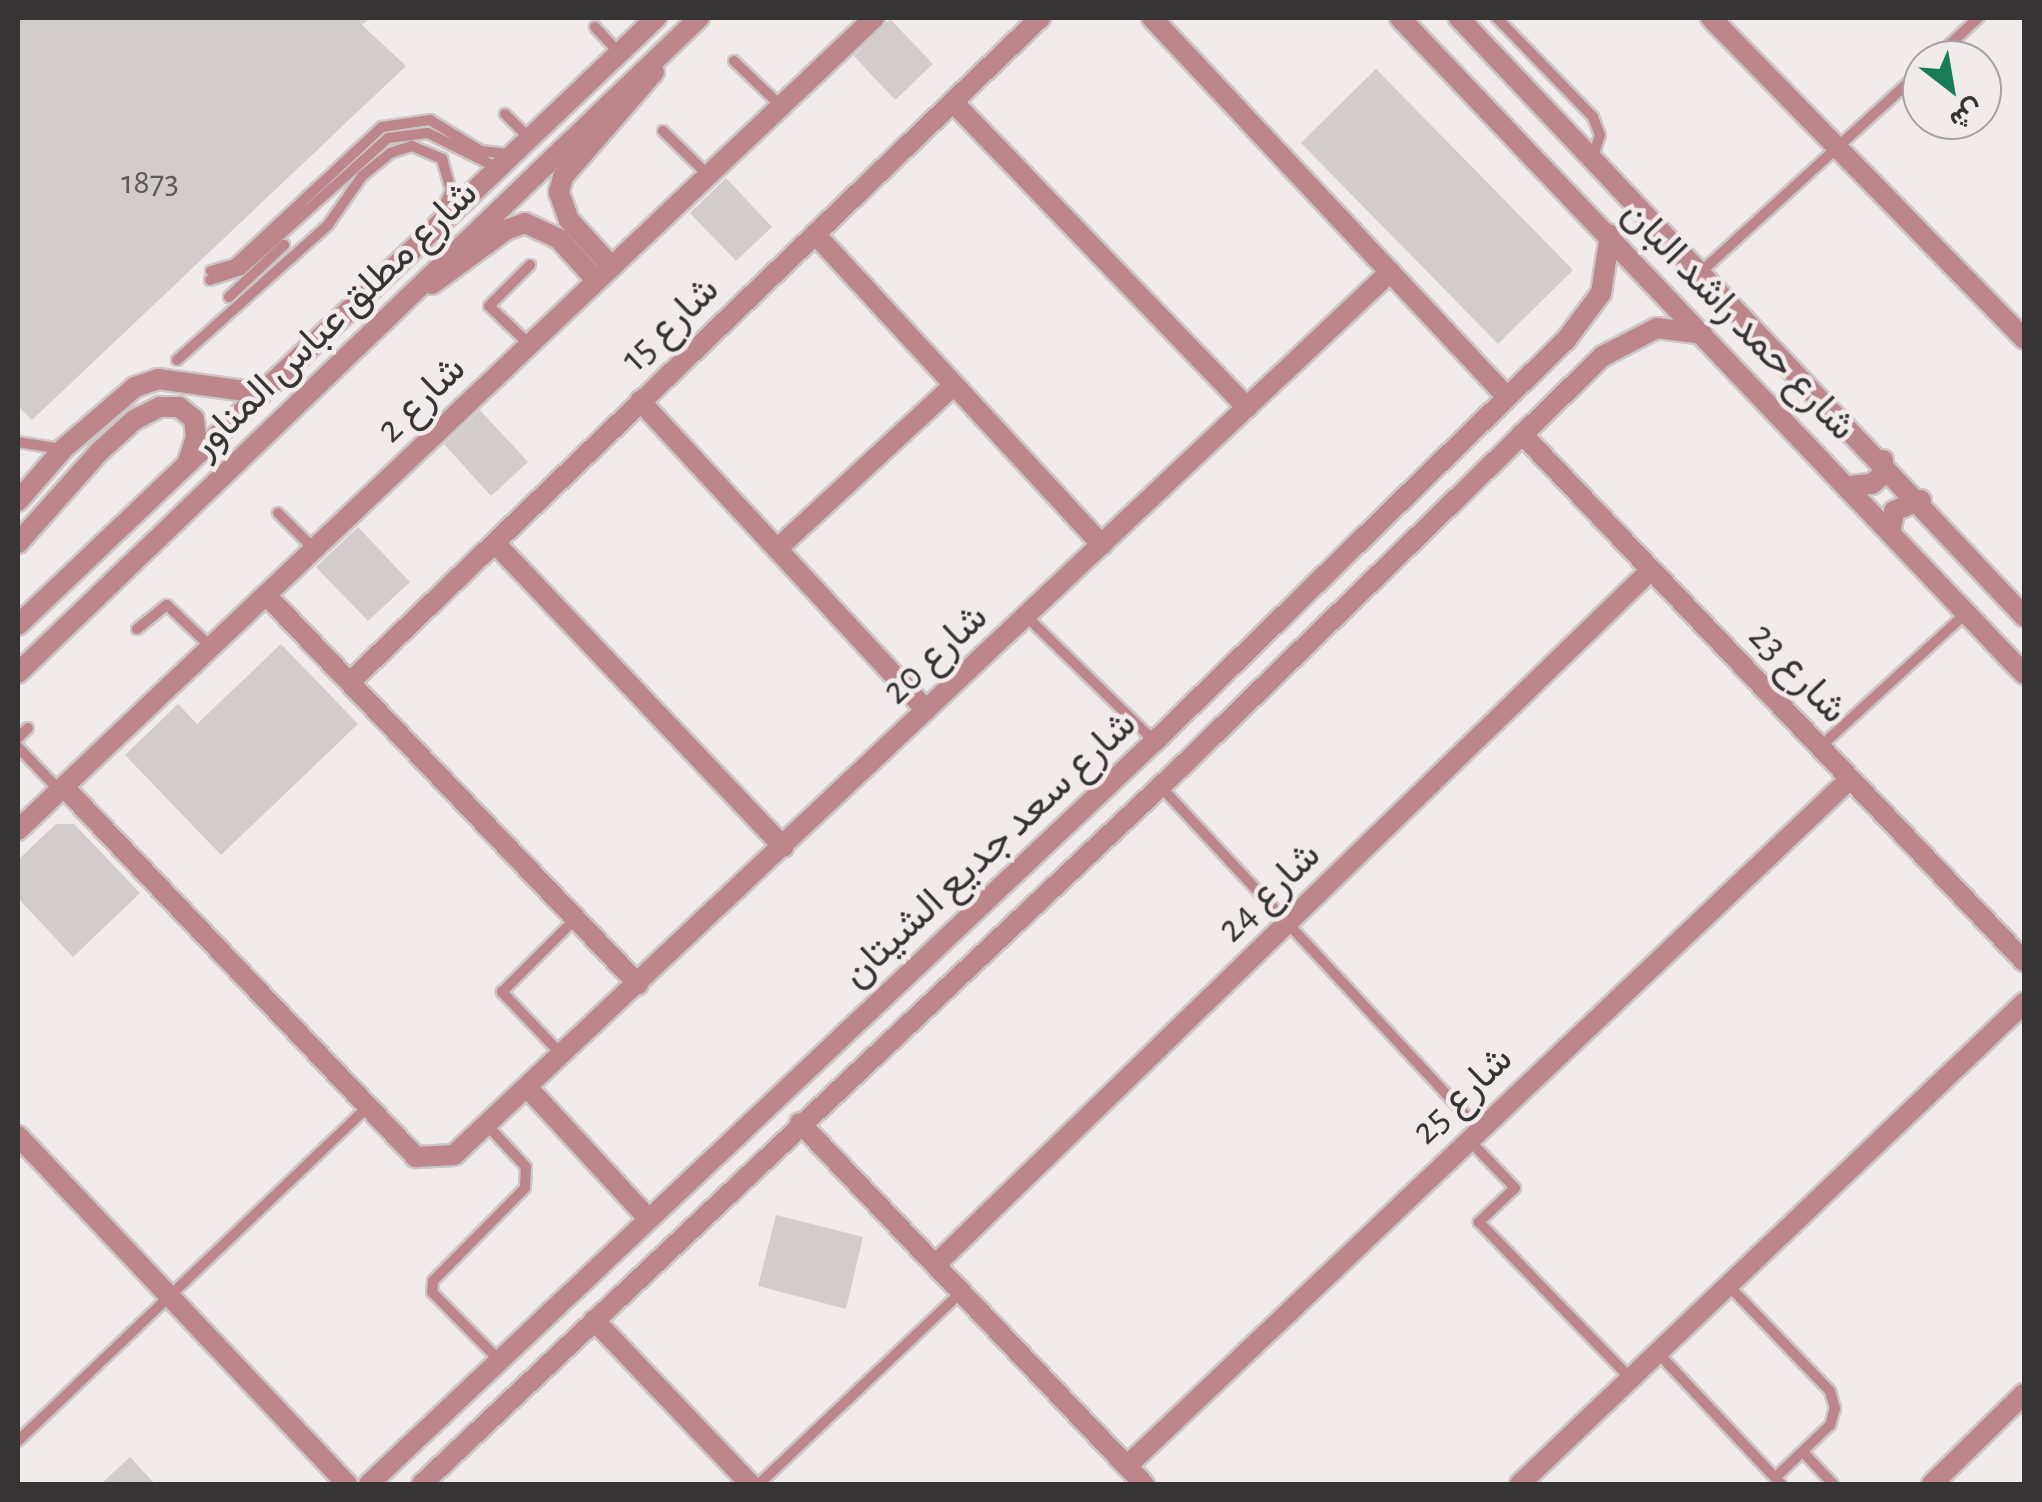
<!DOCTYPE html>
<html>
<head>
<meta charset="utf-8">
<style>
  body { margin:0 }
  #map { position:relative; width:2042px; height:1502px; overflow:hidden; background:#f1ebeb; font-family:"Alegreya Sans",Vazirmatn,sans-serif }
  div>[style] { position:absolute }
  .building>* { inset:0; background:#d2cccd }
  .roads { filter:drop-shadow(2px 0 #ccc6c7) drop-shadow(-2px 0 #ccc6c7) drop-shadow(0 2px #ccc6c7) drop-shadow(0 -2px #ccc6c7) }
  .service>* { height:10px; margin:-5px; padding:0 5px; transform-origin:5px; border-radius:5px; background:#bc868c }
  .minor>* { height:20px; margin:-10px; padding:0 10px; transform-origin:10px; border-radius:10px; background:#bc868c }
  .tertiary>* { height:20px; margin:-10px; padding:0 10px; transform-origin:10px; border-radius:10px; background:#bc868c }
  span { translate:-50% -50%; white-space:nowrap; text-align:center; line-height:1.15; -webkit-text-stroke:9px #f1ebeb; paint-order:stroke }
  .number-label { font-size:35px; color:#5e5a5b }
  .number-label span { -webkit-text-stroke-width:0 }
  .street-label { font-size:40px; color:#373435 }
  .frame { position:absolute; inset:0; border:20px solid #373435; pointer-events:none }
  .north { position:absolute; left:1902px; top:40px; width:100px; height:100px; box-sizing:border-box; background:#f1ebeb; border:2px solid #a7a2a2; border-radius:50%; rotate:149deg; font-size:28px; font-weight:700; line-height:40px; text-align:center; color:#373435 }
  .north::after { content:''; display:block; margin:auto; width:35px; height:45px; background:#187d56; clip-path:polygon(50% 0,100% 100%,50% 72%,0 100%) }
</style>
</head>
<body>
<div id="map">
  <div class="building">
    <div style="clip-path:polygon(18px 18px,370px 18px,362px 25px,406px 66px,32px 420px,18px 406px)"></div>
    <div style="clip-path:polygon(890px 19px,933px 64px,895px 100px,854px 56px)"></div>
    <div style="clip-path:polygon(1376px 69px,1573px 270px,1498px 344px,1301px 143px)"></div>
    <div style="clip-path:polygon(726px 178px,772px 227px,736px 261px,690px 213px)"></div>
    <div style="clip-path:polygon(480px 410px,528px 462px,491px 496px,444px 444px)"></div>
    <div style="clip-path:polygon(358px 527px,410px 582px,368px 621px,316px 567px)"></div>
    <div style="clip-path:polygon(281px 644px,358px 724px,221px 855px,125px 755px,178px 704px,197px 724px)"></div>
    <div style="clip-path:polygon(56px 824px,74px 824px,140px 893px,73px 957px,18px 898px,18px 860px)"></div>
    <div style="clip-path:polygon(776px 1215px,863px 1237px,846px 1309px,758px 1286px)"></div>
    <div style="clip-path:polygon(130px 1457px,155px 1484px,101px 1484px)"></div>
  </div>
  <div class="roads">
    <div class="service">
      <div style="left:1497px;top:18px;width:138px;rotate:45.9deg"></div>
      <div style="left:1593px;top:117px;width:19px;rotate:69deg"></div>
      <div style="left:1600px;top:135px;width:23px;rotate:108deg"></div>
      <div style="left:595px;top:27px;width:34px;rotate:47deg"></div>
      <div style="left:1933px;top:60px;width:62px;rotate:-43deg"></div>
      <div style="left:734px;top:61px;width:65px;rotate:43.8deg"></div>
      <div style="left:505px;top:114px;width:33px;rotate:45deg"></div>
      <div style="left:663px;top:131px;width:62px;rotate:44.3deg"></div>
      <div style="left:211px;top:271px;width:25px;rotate:-16deg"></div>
      <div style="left:235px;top:264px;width:201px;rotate:-43deg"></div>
      <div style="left:382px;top:127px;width:49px;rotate:-8.3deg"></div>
      <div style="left:430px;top:120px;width:60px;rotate:31.3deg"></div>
      <div style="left:481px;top:151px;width:28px;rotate:6deg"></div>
      <div style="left:1702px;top:271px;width:298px;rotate:-42.4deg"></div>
      <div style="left:210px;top:280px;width:33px;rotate:-18deg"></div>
      <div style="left:241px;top:270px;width:198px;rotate:-41.9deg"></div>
      <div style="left:388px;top:138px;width:40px;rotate:-7.1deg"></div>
      <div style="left:428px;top:133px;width:76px;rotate:26.6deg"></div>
      <div style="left:229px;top:297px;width:76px;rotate:-43.4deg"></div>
      <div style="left:529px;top:344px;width:55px;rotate:-136.5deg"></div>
      <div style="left:489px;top:306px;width:58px;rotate:-45deg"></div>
      <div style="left:177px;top:360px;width:203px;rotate:-41.8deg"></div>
      <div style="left:328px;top:225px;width:60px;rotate:-55.2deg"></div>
      <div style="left:362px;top:176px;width:36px;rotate:-39deg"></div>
      <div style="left:390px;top:153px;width:23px;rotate:-18deg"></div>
      <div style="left:412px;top:146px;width:33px;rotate:23deg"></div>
      <div style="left:442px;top:159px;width:33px;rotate:74deg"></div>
      <div style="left:451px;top:191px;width:25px;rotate:116deg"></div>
      <div style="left:18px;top:442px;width:45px;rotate:9deg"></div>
      <div style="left:278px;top:513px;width:51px;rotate:45deg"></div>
      <div style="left:1026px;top:616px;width:179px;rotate:44.3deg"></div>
      <div style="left:137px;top:629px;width:38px;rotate:-39deg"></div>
      <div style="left:167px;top:605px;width:61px;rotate:43.7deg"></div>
      <div style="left:18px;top:738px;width:14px;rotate:-45deg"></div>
      <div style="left:18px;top:747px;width:59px;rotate:46.4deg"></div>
      <div style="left:1820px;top:747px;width:198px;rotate:-42.5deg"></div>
      <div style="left:1161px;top:787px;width:464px;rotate:47.1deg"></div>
      <div style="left:561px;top:1054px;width:86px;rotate:-133.6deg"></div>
      <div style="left:502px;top:992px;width:103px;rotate:-45deg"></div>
      <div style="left:487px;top:1125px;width:57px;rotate:47.1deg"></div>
      <div style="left:526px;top:1167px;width:21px;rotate:93deg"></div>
      <div style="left:525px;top:1188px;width:131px;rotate:134.7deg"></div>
      <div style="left:433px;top:1281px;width:11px;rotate:95deg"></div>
      <div style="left:432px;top:1292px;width:95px;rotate:45.4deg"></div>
      <div style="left:1469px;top:1140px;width:66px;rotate:46.2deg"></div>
      <div style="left:1515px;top:1188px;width:50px;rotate:136.6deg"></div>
      <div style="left:1479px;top:1222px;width:217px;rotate:45.9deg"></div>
      <div style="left:1728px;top:1285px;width:147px;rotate:46.1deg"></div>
      <div style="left:1830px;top:1391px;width:18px;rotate:74deg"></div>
      <div style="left:1835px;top:1408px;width:18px;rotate:106deg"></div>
      <div style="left:1830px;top:1425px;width:76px;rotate:136.1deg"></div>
      <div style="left:1658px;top:1353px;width:180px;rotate:46.8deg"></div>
      <div style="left:18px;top:1441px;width:483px;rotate:-43.7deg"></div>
      <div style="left:1803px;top:1452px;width:44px;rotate:46.8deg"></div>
      <div style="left:759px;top:1484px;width:279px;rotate:-43.5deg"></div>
    </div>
    <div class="minor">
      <div style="left:1152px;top:18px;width:519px;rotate:46.87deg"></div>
      <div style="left:1711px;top:18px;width:448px;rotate:45.7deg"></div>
      <div style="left:953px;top:102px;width:424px;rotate:46.1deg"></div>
      <div style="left:815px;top:234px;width:423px;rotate:47.3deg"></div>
      <div style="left:640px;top:401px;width:421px;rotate:47.2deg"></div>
      <div style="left:1522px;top:434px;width:728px;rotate:46.39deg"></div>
      <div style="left:495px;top:543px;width:419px;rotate:46.5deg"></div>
      <div style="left:777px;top:549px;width:241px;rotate:-42.8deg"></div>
      <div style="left:267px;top:596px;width:537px;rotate:46.28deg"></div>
      <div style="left:350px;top:682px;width:958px;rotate:-43.9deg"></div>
      <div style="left:64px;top:787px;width:511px;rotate:46.43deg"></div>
      <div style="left:416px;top:1157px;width:38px;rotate:-3deg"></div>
      <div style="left:454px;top:1155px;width:1287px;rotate:-43.33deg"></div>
      <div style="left:18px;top:830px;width:1180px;rotate:-43.49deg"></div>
      <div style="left:527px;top:1087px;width:178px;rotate:47.3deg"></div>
      <div style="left:800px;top:1123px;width:499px;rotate:46.4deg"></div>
      <div style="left:18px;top:1136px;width:479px;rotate:46.6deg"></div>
      <div style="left:935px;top:1265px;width:998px;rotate:-44.15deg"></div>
      <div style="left:594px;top:1320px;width:226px;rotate:46.4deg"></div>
      <div style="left:1127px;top:1466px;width:997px;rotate:-43.54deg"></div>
      <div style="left:1520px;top:1484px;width:697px;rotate:-43.66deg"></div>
      <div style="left:1932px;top:1484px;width:129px;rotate:-44.4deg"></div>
    </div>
    <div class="tertiary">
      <div style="left:1400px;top:18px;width:905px;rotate:46.43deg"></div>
      <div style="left:1459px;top:18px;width:823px;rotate:46.63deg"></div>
      <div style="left:612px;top:267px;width:64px;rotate:-132.5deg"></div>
      <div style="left:569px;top:220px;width:30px;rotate:-110deg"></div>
      <div style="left:559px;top:192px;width:16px;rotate:-75deg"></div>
      <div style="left:563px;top:177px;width:139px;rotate:-49.1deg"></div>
      <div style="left:432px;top:284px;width:92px;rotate:-36.1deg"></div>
      <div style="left:506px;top:230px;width:20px;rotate:-20deg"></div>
      <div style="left:525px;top:223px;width:38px;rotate:25deg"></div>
      <div style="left:559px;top:239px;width:55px;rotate:47.9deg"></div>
      <div style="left:1848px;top:486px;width:24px;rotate:-5deg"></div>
      <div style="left:1872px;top:484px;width:13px;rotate:-42deg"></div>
      <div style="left:1882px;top:475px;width:15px;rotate:-86deg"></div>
      <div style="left:18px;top:501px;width:69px;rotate:-49.1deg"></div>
      <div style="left:63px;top:449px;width:95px;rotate:-40.7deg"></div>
      <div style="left:135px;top:387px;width:24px;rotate:-19deg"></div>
      <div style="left:158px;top:379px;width:103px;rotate:7.8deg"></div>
      <div style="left:1891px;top:530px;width:19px;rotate:-81deg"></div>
      <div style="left:1894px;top:511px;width:29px;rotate:-22deg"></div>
      <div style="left:18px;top:543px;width:122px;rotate:-48.3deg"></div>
      <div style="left:99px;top:452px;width:47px;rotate:-42.4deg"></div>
      <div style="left:134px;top:420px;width:29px;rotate:-27deg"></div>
      <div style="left:160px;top:407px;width:19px"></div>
      <div style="left:179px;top:407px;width:19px;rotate:39deg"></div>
      <div style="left:194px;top:419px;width:18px;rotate:84deg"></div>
      <div style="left:196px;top:437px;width:28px;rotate:108deg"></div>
      <div style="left:18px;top:625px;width:881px;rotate:-43.57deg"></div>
      <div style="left:18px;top:673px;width:945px;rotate:-43.89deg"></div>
      <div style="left:369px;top:1484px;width:1080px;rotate:-43.39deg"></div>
      <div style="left:1154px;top:742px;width:576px;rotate:-44.3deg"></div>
      <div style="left:1566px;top:340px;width:59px;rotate:-53.3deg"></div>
      <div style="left:1601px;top:293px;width:59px;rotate:-81.2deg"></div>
      <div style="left:422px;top:1484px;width:1043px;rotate:-43.37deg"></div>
      <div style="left:1180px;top:768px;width:590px;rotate:-44.25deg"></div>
      <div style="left:1603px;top:356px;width:61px;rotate:-27.4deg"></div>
      <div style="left:1657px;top:328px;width:46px;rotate:7.4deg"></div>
    </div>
  </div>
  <div class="number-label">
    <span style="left:150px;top:183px">1873</span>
  </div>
  <div class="street-label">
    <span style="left:334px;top:319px;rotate:-44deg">شارع مطلق عباس المناور</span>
    <span style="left:1739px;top:320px;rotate:46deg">شارع حمد راشد البان</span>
    <span style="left:670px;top:324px;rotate:-44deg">شارع 15</span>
    <span style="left:421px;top:399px;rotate:-44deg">شارع 2</span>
    <span style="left:935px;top:654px;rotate:-43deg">شارع 20</span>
    <span style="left:1798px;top:673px;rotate:46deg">شارع 23</span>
    <span style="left:989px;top:849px;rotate:-43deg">شارع سعد جديع الشيتان</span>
    <span style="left:1269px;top:892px;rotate:-44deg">شارع 24</span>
    <span style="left:1462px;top:1095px;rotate:-44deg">شارع 25</span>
  </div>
  <div class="frame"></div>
  <div class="north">ش</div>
</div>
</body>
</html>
